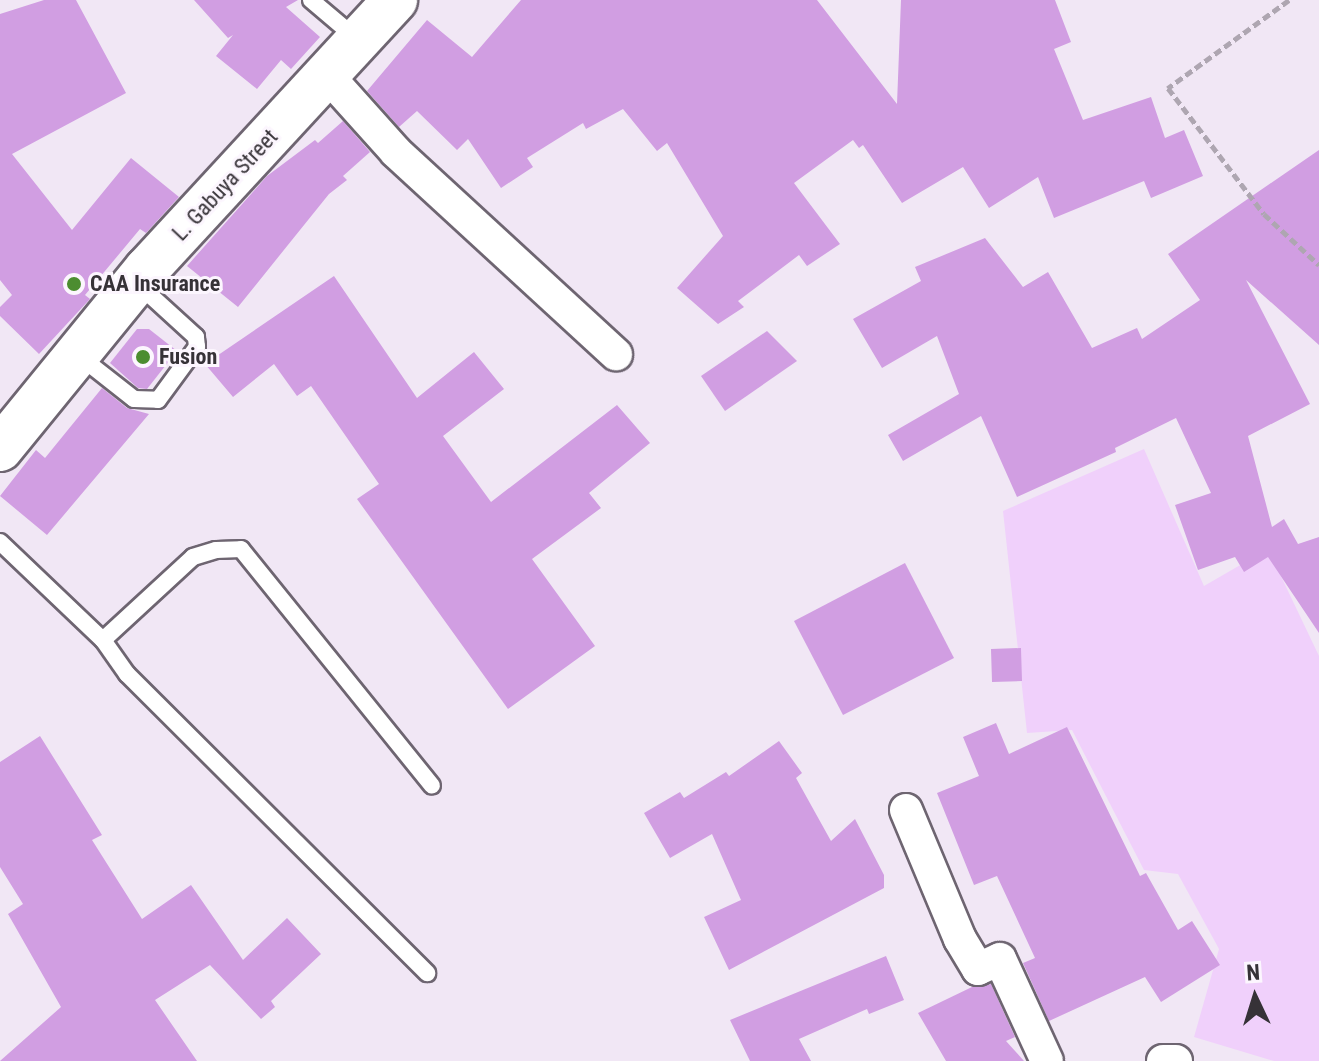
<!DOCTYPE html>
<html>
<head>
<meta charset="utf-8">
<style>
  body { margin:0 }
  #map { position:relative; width:1319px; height:1061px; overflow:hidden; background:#f1e7f5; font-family:"Roboto Condensed",sans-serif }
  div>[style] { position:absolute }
  .green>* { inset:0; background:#f0d0fb }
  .building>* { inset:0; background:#d19ee2 }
  .path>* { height:5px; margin-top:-2.5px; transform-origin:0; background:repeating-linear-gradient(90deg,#aea6b1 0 8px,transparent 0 12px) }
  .roads { filter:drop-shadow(2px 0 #6e6571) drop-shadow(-2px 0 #6e6571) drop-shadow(0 2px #6e6571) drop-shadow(0 -2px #6e6571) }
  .lane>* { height:16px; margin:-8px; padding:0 8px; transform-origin:8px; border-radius:8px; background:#fff }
  .street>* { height:32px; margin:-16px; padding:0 16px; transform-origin:16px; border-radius:16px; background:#fff }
  .secondary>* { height:44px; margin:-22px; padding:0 22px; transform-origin:22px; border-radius:22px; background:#fff }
  .dots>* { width:22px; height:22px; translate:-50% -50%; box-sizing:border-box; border:4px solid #fcf6fe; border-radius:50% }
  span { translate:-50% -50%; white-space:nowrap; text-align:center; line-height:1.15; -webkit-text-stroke:6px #fcf6fe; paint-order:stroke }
  .street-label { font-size:22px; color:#363237 }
  .poi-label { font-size:22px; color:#363237; font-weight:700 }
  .left { translate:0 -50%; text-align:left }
  .north { position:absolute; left:1215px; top:957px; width:80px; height:80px; -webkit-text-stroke:6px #fcf6fe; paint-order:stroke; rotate:356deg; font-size:22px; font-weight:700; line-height:32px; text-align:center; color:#363237 }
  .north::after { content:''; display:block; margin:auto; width:28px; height:36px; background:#363237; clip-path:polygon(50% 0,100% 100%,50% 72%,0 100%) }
</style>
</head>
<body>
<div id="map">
  <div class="green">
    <div style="clip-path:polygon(1144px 449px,1204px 586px,1268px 549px,1319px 656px,1319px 1061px,1274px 1061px,1194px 1037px,1219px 949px,1178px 874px,1144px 870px,1072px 730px,1027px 733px,1003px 511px)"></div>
  </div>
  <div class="building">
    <div style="clip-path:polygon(44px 0,76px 0,126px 93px,12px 154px,72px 230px,131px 158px,179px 197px,146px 233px,140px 229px,85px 295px,90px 299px,39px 354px,0 316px,0 307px,12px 295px,0 280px,0 14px)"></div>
    <div style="clip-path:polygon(194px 0,298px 0,286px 7px,320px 37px,291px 69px,281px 60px,257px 89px,216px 56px,233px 35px,228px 38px)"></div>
    <div style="clip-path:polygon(521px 0,817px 0,897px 104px,901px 0,1055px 0,1071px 42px,1054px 49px,1083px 120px,1151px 97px,1165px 138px,1184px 130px,1203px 176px,1151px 198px,1144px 181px,1054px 218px,1038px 177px,989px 208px,963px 167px,902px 203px,863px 145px,859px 148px,853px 140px,794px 183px,840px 244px,807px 266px,799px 255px,738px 301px,744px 307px,718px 324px,677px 288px,723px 236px,667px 143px,657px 151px,623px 109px,586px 129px,583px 123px,527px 158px,533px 167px,501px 188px,468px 139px,457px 150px,417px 111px,399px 127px,367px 91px,427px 20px,472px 57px)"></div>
    <div style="clip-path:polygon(343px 121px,370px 152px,343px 176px,347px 180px,329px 194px,238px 307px,187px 266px,267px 176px,315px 140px,318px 143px)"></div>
    <div style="clip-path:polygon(1319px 150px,1319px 345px,1246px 280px,1310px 404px,1248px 436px,1272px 527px,1284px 519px,1298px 544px,1319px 537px,1319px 633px,1268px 557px,1244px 572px,1235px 557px,1198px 570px,1175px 505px,1211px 493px,1176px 418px,1115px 448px,1116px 452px,1017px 497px,981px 416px,903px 461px,888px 435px,959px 394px,937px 336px,882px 368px,853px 319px,921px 281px,915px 267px,985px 238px,1023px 287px,1048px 272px,1092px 348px,1137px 328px,1142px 339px,1200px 300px,1168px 254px)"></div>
    <div style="clip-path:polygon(334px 276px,417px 398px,474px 352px,504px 389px,443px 436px,491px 502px,617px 405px,650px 443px,589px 493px,601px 508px,532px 559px,595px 646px,508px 709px,357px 499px,379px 484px,311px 386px,297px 396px,274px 364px,233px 397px,205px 364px)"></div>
    <div style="clip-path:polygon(137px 329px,149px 329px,177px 351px,147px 389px,138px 388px,110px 363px)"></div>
    <div style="clip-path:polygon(767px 331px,797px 361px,725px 411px,701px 376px)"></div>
    <div style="clip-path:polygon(102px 388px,127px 408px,149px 414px,47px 535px,0 496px,36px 450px,45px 458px)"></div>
    <div style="clip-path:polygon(905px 563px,954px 658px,843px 715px,794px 621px)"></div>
    <div style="clip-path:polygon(1021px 648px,1022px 681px,992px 682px,991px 649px)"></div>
    <div style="clip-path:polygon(996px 723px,1009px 754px,1067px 727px,1140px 876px,1146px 873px,1178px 930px,1192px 921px,1220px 965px,1161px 1002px,1145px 977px,1049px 1021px,1023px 963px,1035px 958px,997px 876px,974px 885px,937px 793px,979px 776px,963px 737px)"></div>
    <div style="clip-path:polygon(40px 736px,102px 835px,92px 840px,142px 919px,191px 885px,243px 960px,287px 918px,321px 954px,271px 1001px,275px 1007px,261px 1019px,210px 965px,155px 1000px,197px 1061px,0 1061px,61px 1007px,8px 914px,23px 904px,0 867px,0 762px)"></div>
    <div style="clip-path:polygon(779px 741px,802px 773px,796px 778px,831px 841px,855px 819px,884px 875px,884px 888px,729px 970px,704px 917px,741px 900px,712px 834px,670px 858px,644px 813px,680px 792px,684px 798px,726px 772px,729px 776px)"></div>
    <div style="clip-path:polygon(886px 956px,904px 1000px,869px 1014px,867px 1009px,799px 1039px,811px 1061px,750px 1061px,730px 1020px)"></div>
    <div style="clip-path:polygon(991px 984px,1015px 1037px,1006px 1041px,1024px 1061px,946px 1061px,918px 1013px,972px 987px)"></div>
  </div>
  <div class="path">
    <div style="left:1289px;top:0;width:150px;rotate:144deg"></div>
    <div style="left:1168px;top:88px;width:158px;rotate:52.7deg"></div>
    <div style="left:1264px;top:214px;width:75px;rotate:42.8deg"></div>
  </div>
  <div class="roads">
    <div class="lane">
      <div style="left:311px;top:0;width:59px;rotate:40.2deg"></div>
      <div style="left:78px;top:355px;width:71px;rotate:38.2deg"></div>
      <div style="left:134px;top:399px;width:24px;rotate:2deg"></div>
      <div style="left:158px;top:400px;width:66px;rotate:-53.7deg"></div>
      <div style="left:197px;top:347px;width:10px;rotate:-96deg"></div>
      <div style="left:196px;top:337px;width:77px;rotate:-137.6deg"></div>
      <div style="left:0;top:542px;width:142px;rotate:43.6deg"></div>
      <div style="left:103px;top:640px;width:42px;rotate:54.8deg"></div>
      <div style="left:127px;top:674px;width:424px;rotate:44.9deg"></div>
      <div style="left:103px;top:640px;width:122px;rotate:-42.7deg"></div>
      <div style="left:193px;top:557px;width:24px;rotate:-17deg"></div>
      <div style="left:216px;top:550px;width:25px;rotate:-2deg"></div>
      <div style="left:241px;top:549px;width:304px;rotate:51.1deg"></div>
    </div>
    <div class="street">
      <div style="left:327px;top:75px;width:103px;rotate:48.1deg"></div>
      <div style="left:396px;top:152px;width:299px;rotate:42.6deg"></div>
      <div style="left:906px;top:810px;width:140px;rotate:67.3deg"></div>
      <div style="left:960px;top:939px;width:35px;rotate:59deg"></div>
      <div style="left:978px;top:969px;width:24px;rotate:-24deg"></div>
      <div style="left:1000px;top:959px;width:112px;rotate:65.3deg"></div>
      <div style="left:1163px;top:1061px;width:13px"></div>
    </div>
    <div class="secondary">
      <div style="left:0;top:449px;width:232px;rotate:-50.8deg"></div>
      <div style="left:147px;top:269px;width:366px;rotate:-47.3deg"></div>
    </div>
  </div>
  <div class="dots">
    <div style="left:74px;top:284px;background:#4c8d30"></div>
    <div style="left:143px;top:357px;background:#4c8d30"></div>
  </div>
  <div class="street-label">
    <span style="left:225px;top:185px;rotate:-47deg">L. Gabuya Street</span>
  </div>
  <div class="poi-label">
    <span class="left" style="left:90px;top:284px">CAA Insurance</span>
    <span class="left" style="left:159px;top:357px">Fusion</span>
  </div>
  <div class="north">N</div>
</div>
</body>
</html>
